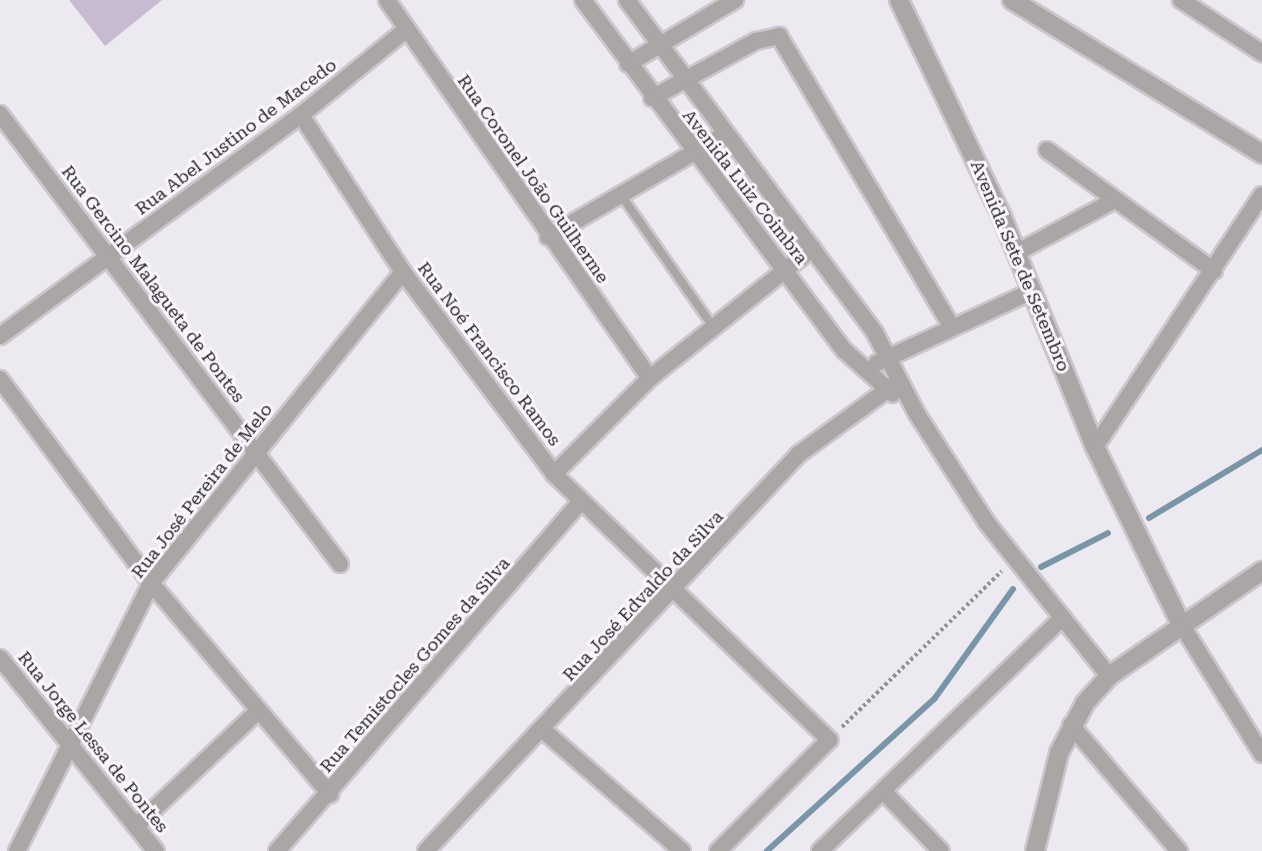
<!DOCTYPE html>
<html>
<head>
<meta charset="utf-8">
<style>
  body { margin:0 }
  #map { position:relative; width:1262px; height:851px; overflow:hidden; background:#ede9f0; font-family:"Roboto Serif",serif }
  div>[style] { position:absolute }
  .green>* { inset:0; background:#c8bbd1 }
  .stream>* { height:6px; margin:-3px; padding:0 3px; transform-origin:3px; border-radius:3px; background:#7996a9 }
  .path>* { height:4px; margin-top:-2px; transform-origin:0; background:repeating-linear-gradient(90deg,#949196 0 3px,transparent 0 6px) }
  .roads { filter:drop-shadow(2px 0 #cac6cc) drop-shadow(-2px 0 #cac6cc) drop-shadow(0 2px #cac6cc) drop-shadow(0 -2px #cac6cc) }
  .service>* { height:8px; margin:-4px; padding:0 4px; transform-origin:4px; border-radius:4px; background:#aaa6a6 }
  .minor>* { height:16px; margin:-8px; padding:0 8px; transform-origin:8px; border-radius:8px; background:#aaa6a6 }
  .tertiary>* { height:18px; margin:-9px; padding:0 9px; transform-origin:9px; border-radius:9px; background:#aaa6a6 }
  span { translate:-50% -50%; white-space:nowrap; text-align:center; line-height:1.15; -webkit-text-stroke:6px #faf6fd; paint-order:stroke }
  .street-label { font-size:18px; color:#29272a }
</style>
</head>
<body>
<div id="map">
  <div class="green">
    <div style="clip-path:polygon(69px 0,162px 0,105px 46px)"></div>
  </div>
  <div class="stream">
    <div style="left:1149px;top:518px;width:132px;rotate:-31deg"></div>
    <div style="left:1041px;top:567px;width:75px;rotate:-26.9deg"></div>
    <div style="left:767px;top:851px;width:227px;rotate:-42.3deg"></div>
    <div style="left:935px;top:698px;width:134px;rotate:-54.4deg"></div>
  </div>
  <div class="path">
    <div style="left:842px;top:727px;width:223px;rotate:-44.3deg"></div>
  </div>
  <div class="roads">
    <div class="service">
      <div style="left:621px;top:195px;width:161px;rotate:55.1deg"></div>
    </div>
    <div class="minor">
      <div style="left:387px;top:0;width:460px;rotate:55.2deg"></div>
      <div style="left:583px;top:0;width:438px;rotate:53.3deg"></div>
      <div style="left:845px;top:351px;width:64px;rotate:41.9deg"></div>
      <div style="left:627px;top:0;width:415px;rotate:53.3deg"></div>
      <div style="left:875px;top:333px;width:91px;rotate:62.6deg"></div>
      <div style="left:917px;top:414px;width:130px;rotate:57.3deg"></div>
      <div style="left:987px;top:523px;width:196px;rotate:51.4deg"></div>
      <div style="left:1181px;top:0;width:97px;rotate:33.2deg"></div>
      <div style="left:628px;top:64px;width:125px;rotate:-30.9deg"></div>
      <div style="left:652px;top:98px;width:119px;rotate:-28.7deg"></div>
      <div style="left:756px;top:41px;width:24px;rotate:-12deg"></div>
      <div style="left:779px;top:36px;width:339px;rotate:59.3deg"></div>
      <div style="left:0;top:114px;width:564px;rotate:52.93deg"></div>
      <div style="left:301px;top:115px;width:187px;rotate:57deg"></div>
      <div style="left:403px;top:272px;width:252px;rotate:53.2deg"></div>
      <div style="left:554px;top:474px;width:383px;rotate:44deg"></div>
      <div style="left:829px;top:740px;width:157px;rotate:135deg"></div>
      <div style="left:1047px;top:150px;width:206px;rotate:35.9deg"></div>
      <div style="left:548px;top:237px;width:203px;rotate:-30.1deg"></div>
      <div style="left:1016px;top:253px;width:108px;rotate:-28.2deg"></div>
      <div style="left:0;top:336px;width:373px;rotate:-36.3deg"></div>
      <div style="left:301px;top:115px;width:136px;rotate:-39.1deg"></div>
      <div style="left:877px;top:363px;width:171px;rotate:-24.9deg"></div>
      <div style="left:0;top:379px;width:254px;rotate:53.5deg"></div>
      <div style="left:151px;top:583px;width:277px;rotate:49.7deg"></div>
      <div style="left:1095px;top:447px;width:302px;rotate:-56.5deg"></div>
      <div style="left:554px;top:474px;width:136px;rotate:-45deg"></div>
      <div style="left:650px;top:378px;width:208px;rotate:-38.6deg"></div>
      <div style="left:1181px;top:624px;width:153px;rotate:58.1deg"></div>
      <div style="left:0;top:658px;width:248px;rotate:51.1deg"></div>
      <div style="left:1071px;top:725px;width:166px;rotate:49.4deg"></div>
      <div style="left:544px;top:731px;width:183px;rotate:41deg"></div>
      <div style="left:883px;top:791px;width:83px;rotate:46deg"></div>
      <div style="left:136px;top:826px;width:165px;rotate:-43.3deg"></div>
      <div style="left:17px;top:851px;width:300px;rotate:-63.4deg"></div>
      <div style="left:151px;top:583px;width:400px;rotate:-51deg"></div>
      <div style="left:277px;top:851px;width:462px;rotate:-49deg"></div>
      <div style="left:426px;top:851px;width:545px;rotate:-46.79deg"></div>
      <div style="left:799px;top:454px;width:124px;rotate:-36.1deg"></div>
      <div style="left:820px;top:851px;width:336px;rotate:-43.9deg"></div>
    </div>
    <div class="tertiary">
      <div style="left:899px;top:0;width:240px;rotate:64.6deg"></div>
      <div style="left:1002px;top:217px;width:248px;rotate:68deg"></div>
      <div style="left:1095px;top:447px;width:197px;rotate:64.1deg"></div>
      <div style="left:1012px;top:0;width:294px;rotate:31.6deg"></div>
      <div style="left:1035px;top:851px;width:101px;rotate:-76.2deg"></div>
      <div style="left:1059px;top:753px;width:56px;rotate:-62.5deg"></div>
      <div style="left:1085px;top:703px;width:36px;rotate:-48deg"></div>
      <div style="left:1109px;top:676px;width:186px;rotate:-34.5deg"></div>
    </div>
  </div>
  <div class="street-label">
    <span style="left:236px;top:137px;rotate:-37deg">Rua Abel Justino de Macedo</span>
    <span style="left:533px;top:179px;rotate:55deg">Rua Coronel João Guilherme</span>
    <span style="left:745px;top:187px;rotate:52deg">Avenida Luiz Coimbra</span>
    <span style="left:1020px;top:266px;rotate:67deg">Avenida Sete de Setembro</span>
    <span style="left:153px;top:284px;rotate:53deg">Rua Gercino Malagueta de Pontes</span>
    <span style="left:489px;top:354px;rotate:53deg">Rua Noé Francisco Ramos</span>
    <span style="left:202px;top:491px;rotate:-52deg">Rua José Pereira de Melo</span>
    <span style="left:643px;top:596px;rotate:-47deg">Rua José Edvaldo da Silva</span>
    <span style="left:415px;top:665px;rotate:-49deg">Rua Temistocles Gomes da Silva</span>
    <span style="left:93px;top:742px;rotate:51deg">Rua Jorge Lessa de Pontes</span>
  </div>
</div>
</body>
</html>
